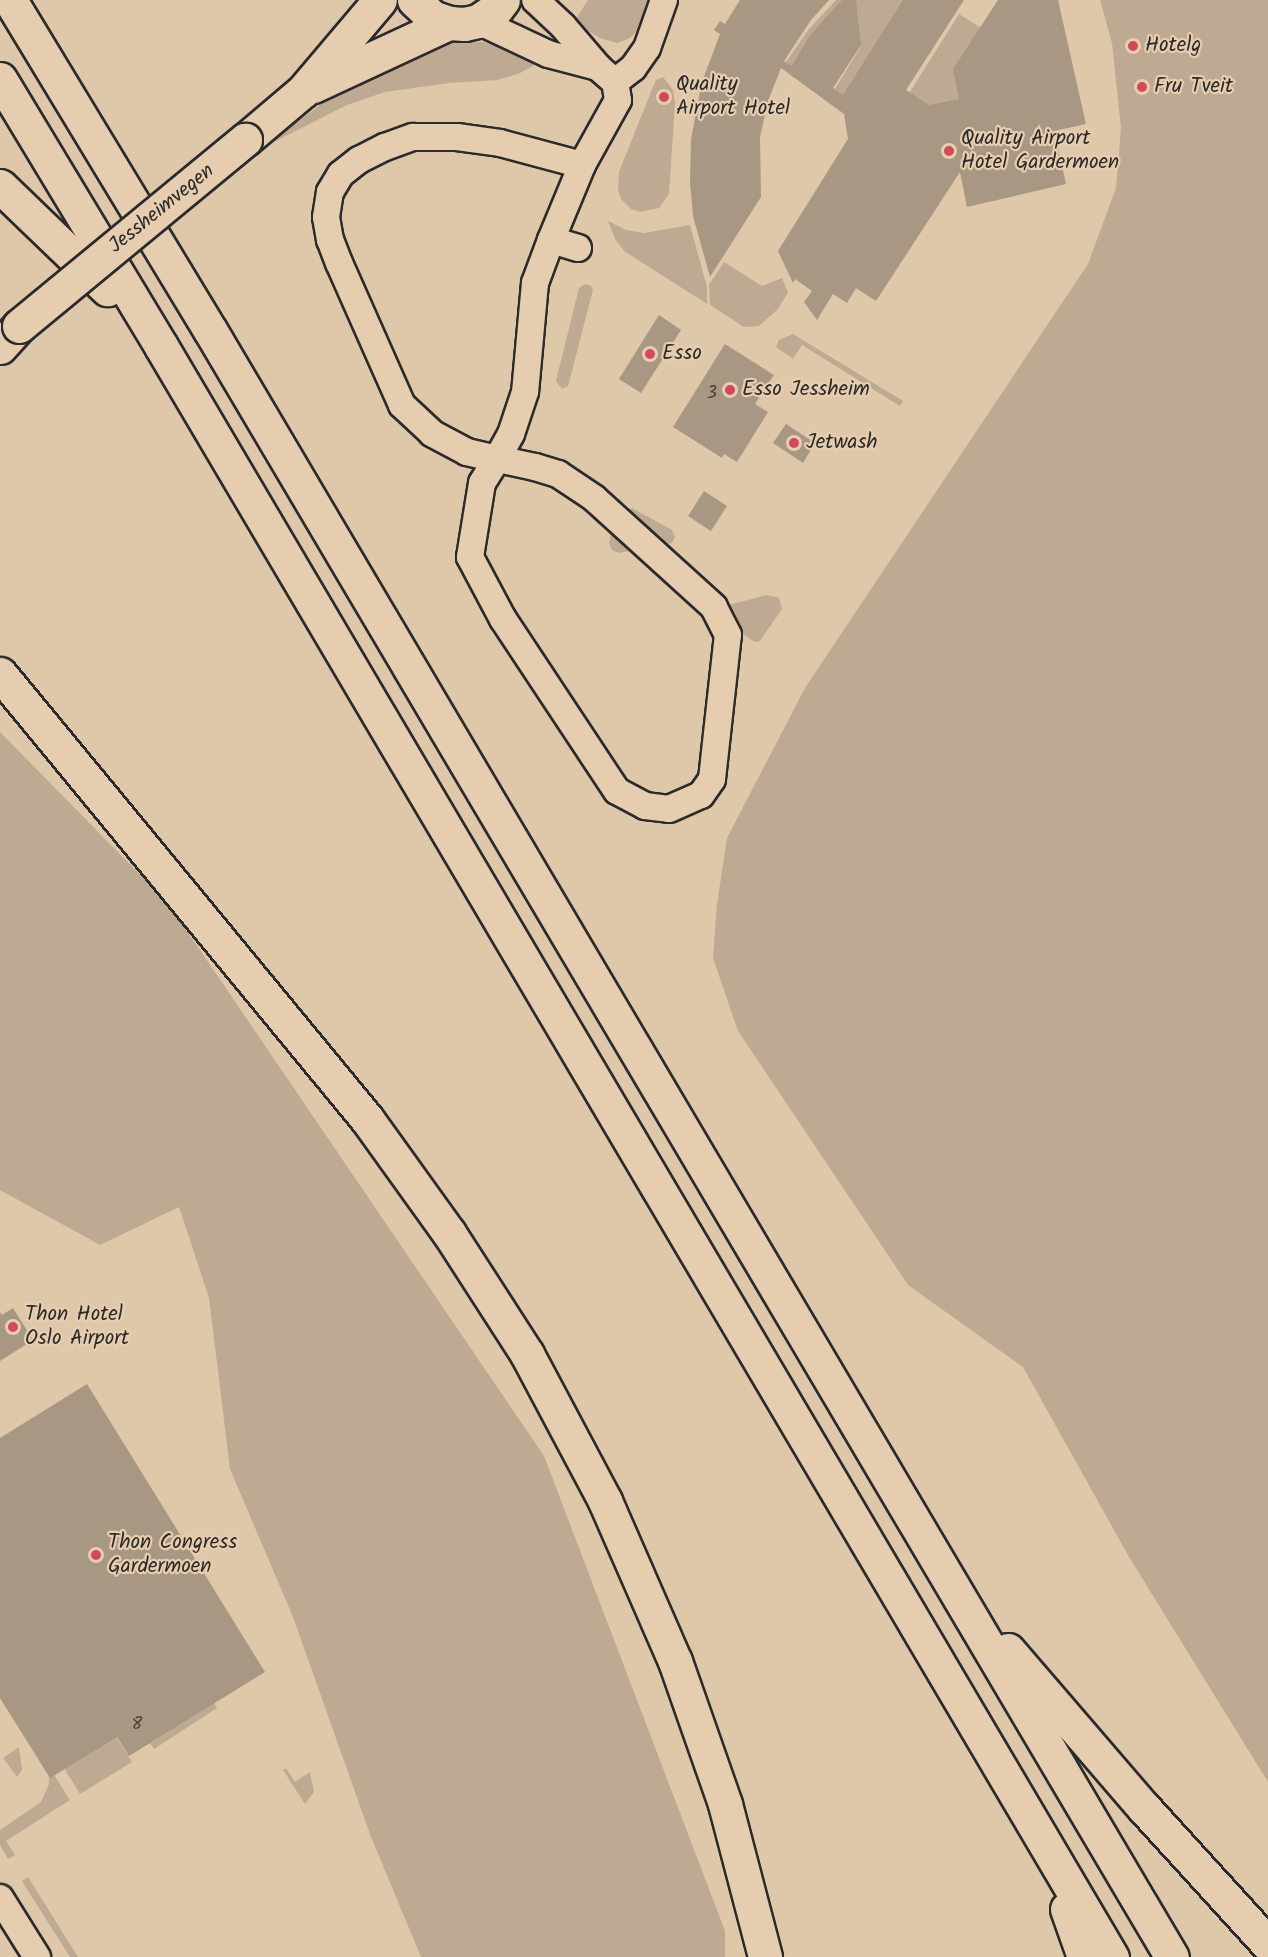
<!DOCTYPE html>
<html>
<head>
<meta charset="utf-8">
<style>
  body { margin:0 }
  #map { position:relative; width:1268px; height:1957px; overflow:hidden; background:#dfc7aa; font-family:Kalam,sans-serif }
  div>[style] { position:absolute }
  .green>* { inset:0; background:#beaa92 }
  .building>* { inset:0; background:#a79783 }
  .roads { filter:drop-shadow(2px 0 #2b2b2b) drop-shadow(-2px 0 #2b2b2b) drop-shadow(0 2px #2b2b2b) drop-shadow(0 -2px #2b2b2b) }
  .minor>* { height:26px; margin:-13px; padding:0 13px; transform-origin:13px; border-radius:13px; background:#e7cdaf }
  .trunk>* { height:33px; margin:-16.5px; padding:0 16.5px; transform-origin:16.5px; border-radius:16.5px; background:#e7cdaf }
  .motorway>* { height:33px; margin:-16.5px; padding:0 16.5px; transform-origin:16.5px; border-radius:16.5px; background:#e7cdaf }
  .bridges { filter:drop-shadow(2px 0 #2b2b2b) drop-shadow(-2px 0 #2b2b2b) drop-shadow(0 2px #2b2b2b) drop-shadow(0 -2px #2b2b2b) }
  .trunk-bridge>* { height:33px; margin:-16.5px; padding:0 16.5px; transform-origin:16.5px; border-radius:16.5px; background:#e7cdaf }
  .dots>* { width:16px; height:16px; translate:-50% -50%; box-sizing:border-box; border:3px solid #e7cdaf; border-radius:50% }
  span { translate:-50% -50%; white-space:nowrap; text-align:center; line-height:1.15; -webkit-text-stroke:4.5px #e7cdaf; paint-order:stroke }
  .number-label { font-size:18px; color:#4a4641 }
  .number-label span { -webkit-text-stroke-width:0 }
  .poi-label { font-size:21px; color:#2b2b2b }
  .left { translate:0 -50%; text-align:left }
  .street-label { font-size:21px; color:#2b2b2b }
</style>
</head>
<body>
<div id="map">
  <div class="green">
    <div style="clip-path:polygon(588px 0,650px 0,635px 33px,630px 38px,617px 43px,600px 38px,574px 22px)"></div>
    <div style="clip-path:polygon(836px 0,845px 0,793px 67px,786px 62px,809px 29px)"></div>
    <div style="clip-path:polygon(855px 0,907px 0,844px 99px,833px 92px,860px 48px)"></div>
    <div style="clip-path:polygon(1100px 0,1268px 0,1268px 1782px,1129px 1557px,1023px 1367px,908px 1285px,738px 1031px,713px 958px,717px 904px,727px 838px,805px 688px,1088px 264px,1116px 188px,1121px 128px,1112px 43px)"></div>
    <div style="clip-path:polygon(959px 14px,981px 28px,959px 99px,929px 108px,908px 95px)"></div>
    <div style="clip-path:polygon(458px 42px,482px 42px,516px 50px,537px 59px,533px 66px,518px 74px,497px 80px,449px 83px,385px 92px,347px 105px,270px 144px,278px 136px,346px 86px,438px 46px)"></div>
    <div style="clip-path:polygon(663px 77px,673px 90px,675px 104px,669px 194px,659px 208px,640px 212px,631px 209px,621px 199px,618px 189px,619px 172px,653px 87px,656px 80px)"></div>
    <div style="clip-path:polygon(608px 221px,626px 230px,644px 233px,690px 225px,707px 287px,707px 304px,624px 251px,615px 239px)"></div>
    <div style="clip-path:polygon(724px 262px,762px 286px,782px 278px,788px 292px,778px 309px,759px 326px,744px 327px,710px 305px,709px 285px)"></div>
    <div style="clip-path:polygon(585px 284px,591px 286px,593px 290px,568px 386px,562px 389px,556px 381px,579px 288px)"></div>
    <div style="clip-path:polygon(793px 334px,903px 401px,900px 406px,802px 345px,793px 359px,776px 347px,779px 340px)"></div>
    <div style="clip-path:polygon(632px 508px,672px 530px,675px 537px,672px 543px,619px 553px,612px 550px,609px 543px,611px 533px,625px 512px)"></div>
    <div style="clip-path:polygon(767px 595px,779px 598px,782px 609px,760px 641px,755px 642px,716px 616px,717px 608px)"></div>
    <div style="clip-path:polygon(0 732px,168px 903px,544px 1456px,725px 1931px,725px 1957px,421px 1957px,371px 1837px,293px 1617px,230px 1469px,209px 1298px,179px 1207px,100px 1245px,0 1190px)"></div>
    <div style="clip-path:polygon(214px 1703px,217px 1708px,154px 1749px,150px 1743px)"></div>
    <div style="clip-path:polygon(115px 1735px,132px 1762px,80px 1794px,64px 1768px)"></div>
    <div style="clip-path:polygon(19px 1747px,22px 1770px,17px 1777px,3px 1758px)"></div>
    <div style="clip-path:polygon(48px 1765px,70px 1800px,6px 1841px,15px 1855px,8px 1859px,0 1845px,0 1830px,41px 1802px,49px 1784px)"></div>
    <div style="clip-path:polygon(286px 1768px,295px 1782px,310px 1772px,314px 1792px,305px 1804px,283px 1770px)"></div>
    <div style="clip-path:polygon(28px 1877px,78px 1957px,70px 1957px,22px 1881px)"></div>
  </div>
  <div class="building">
    <div style="clip-path:polygon(740px 0,829px 0,811px 20px,786px 58px,784px 61px,792px 66px,809px 37px,835px 7px,842px 0,856px 0,861px 45px,833px 88px,843px 95px,903px 0,964px 0,906px 90px,929px 105px,959px 99px,953px 69px,998px 0,1058px 0,1086px 124px,1054px 131px,1066px 184px,967px 207px,960px 172px,876px 301px,856px 288px,847px 303px,833px 294px,817px 320px,804px 302px,812px 291px,795px 279px,793px 283px,778px 251px,848px 139px,844px 114px,781px 68px,768px 101px,760px 137px,761px 197px,710px 277px,693px 216px,690px 182px,691px 139px,702px 82px,720px 34px,714px 30px,720px 21px,725px 24px)"></div>
    <div style="clip-path:polygon(659px 315px,681px 330px,641px 393px,619px 379px)"></div>
    <div style="clip-path:polygon(725px 344px,774px 375px,755px 404px,768px 412px,737px 462px,724px 454px,722px 458px,673px 427px)"></div>
    <div style="clip-path:polygon(786px 424px,815px 443px,803px 463px,773px 443px)"></div>
    <div style="clip-path:polygon(704px 491px,727px 506px,711px 531px,688px 516px)"></div>
    <div style="clip-path:polygon(13px 1308px,33px 1340px,0 1361px,0 1312px,2px 1315px)"></div>
    <div style="clip-path:polygon(87px 1384px,265px 1672px,129px 1756px,117px 1737px,50px 1778px,0 1698px,0 1438px)"></div>
  </div>
  <div class="roads">
    <div class="minor">
      <div style="left:478px;top:21px;width:77px;rotate:25.2deg"></div>
      <div style="left:548px;top:54px;width:52px;rotate:14.6deg"></div>
      <div style="left:598px;top:67px;width:54px;rotate:-130.5deg"></div>
      <div style="left:563px;top:26px;width:38px;rotate:-137deg"></div>
      <div style="left:615px;top:82px;width:23px;rotate:-38deg"></div>
      <div style="left:633px;top:68px;width:24px;rotate:-55deg"></div>
      <div style="left:647px;top:48px;width:51px;rotate:-70.5deg"></div>
      <div style="left:551px;top:240px;width:46px;rotate:110.4deg"></div>
      <div style="left:535px;top:283px;width:109px;rotate:95.2deg"></div>
      <div style="left:525px;top:392px;width:44px;rotate:108.4deg"></div>
      <div style="left:511px;top:434px;width:29px;rotate:119deg"></div>
      <div style="left:497px;top:459px;width:28px;rotate:122deg"></div>
      <div style="left:482px;top:483px;width:75px;rotate:99.2deg"></div>
      <div style="left:470px;top:557px;width:70px;rotate:62deg"></div>
      <div style="left:503px;top:619px;width:206px;rotate:56.5deg"></div>
      <div style="left:617px;top:791px;width:32px;rotate:28deg"></div>
      <div style="left:645px;top:806px;width:24px;rotate:7deg"></div>
      <div style="left:669px;top:809px;width:35px;rotate:-24deg"></div>
      <div style="left:701px;top:795px;width:19px;rotate:-55deg"></div>
      <div style="left:712px;top:779px;width:145px;rotate:-83.7deg"></div>
      <div style="left:728px;top:635px;width:31px;rotate:-117deg"></div>
      <div style="left:714px;top:607px;width:162px;rotate:-137.8deg"></div>
      <div style="left:594px;top:498px;width:43px;rotate:-146.3deg"></div>
      <div style="left:558px;top:474px;width:24px;rotate:-163deg"></div>
      <div style="left:535px;top:467px;width:39px;rotate:-168deg"></div>
      <div style="left:497px;top:459px;width:31px;rotate:-167deg"></div>
      <div style="left:467px;top:452px;width:40px;rotate:-152deg"></div>
      <div style="left:432px;top:433px;width:41px;rotate:-137deg"></div>
      <div style="left:402px;top:405px;width:155px;rotate:-113.9deg"></div>
      <div style="left:339px;top:263px;width:25px;rotate:-111deg"></div>
      <div style="left:330px;top:240px;width:23px;rotate:-100deg"></div>
      <div style="left:326px;top:217px;width:25px;rotate:-81deg"></div>
      <div style="left:330px;top:192px;width:21px;rotate:-59deg"></div>
      <div style="left:341px;top:174px;width:23px;rotate:-38deg"></div>
      <div style="left:359px;top:160px;width:29px;rotate:-27deg"></div>
      <div style="left:385px;top:147px;width:30px;rotate:-20deg"></div>
      <div style="left:413px;top:137px;width:44px"></div>
      <div style="left:457px;top:137px;width:43px;rotate:7.9deg"></div>
      <div style="left:500px;top:143px;width:85px;rotate:15deg"></div>
      <div style="left:578px;top:248px;width:28px;rotate:-163deg"></div>
      <div style="left:551px;top:240px;width:81px;rotate:-67.5deg"></div>
      <div style="left:582px;top:165px;width:74px;rotate:-61deg"></div>
      <div style="left:618px;top:100px;width:18px;rotate:-99deg"></div>
      <div style="left:615px;top:82px;width:23px;rotate:-139deg"></div>
      <div style="left:0;top:1898px;width:70px;rotate:57.9deg"></div>
    </div>
    <div class="trunk">
      <div style="left:414px;top:0;width:25px;rotate:43deg"></div>
      <div style="left:432px;top:17px;width:18px;rotate:19deg"></div>
      <div style="left:449px;top:23px;width:15px;rotate:4deg"></div>
      <div style="left:464px;top:24px;width:14px;rotate:-12deg"></div>
      <div style="left:478px;top:21px;width:22px;rotate:-34deg"></div>
      <div style="left:496px;top:9px;width:11px;rotate:-52deg"></div>
      <div style="left:313px;top:86px;width:150px;rotate:-24.9deg"></div>
      <div style="left:245px;top:140px;width:76px;rotate:-40.2deg"></div>
      <div style="left:303px;top:91px;width:119px;rotate:-49.8deg"></div>
      <div style="left:0;top:347px;width:28px;rotate:-48deg"></div>
      <div style="left:0;top:674px;width:577px;rotate:50.49deg"></div>
      <div style="left:367px;top:1119px;width:140px;rotate:54.3deg"></div>
      <div style="left:449px;top:1233px;width:144px;rotate:57.2deg"></div>
      <div style="left:527px;top:1354px;width:166px;rotate:62deg"></div>
      <div style="left:605px;top:1501px;width:175px;rotate:66.4deg"></div>
      <div style="left:675px;top:1661px;width:151px;rotate:70.7deg"></div>
      <div style="left:725px;top:1804px;width:158px;rotate:75.3deg"></div>
    </div>
    <div class="motorway">
      <div style="left:10px;top:0;width:386px;rotate:58.8deg"></div>
      <div style="left:210px;top:330px;width:1890px;rotate:59.41deg"></div>
      <div style="left:0;top:79px;width:312px;rotate:58.9deg"></div>
      <div style="left:161px;top:346px;width:1871px;rotate:59.45deg"></div>
      <div style="left:0;top:186px;width:149px;rotate:43.9deg"></div>
      <div style="left:1008px;top:1650px;width:210px;rotate:49.3deg"></div>
      <div style="left:1145px;top:1809px;width:183px;rotate:47.7deg"></div>
      <div style="left:1067px;top:1909px;width:51px;rotate:70.5deg"></div>
    </div>
  </div>
  <div class="bridges">
    <div class="trunk-bridge">
      <div style="left:19px;top:326px;width:293px;rotate:-39.5deg"></div>
    </div>
  </div>
  <div class="dots">
    <div style="left:1133px;top:46px;background:#d1495b"></div>
    <div style="left:1142px;top:87px;background:#d1495b"></div>
    <div style="left:664px;top:97px;background:#d1495b"></div>
    <div style="left:949px;top:151px;background:#d1495b"></div>
    <div style="left:650px;top:354px;background:#d1495b"></div>
    <div style="left:730px;top:390px;background:#d1495b"></div>
    <div style="left:794px;top:443px;background:#d1495b"></div>
    <div style="left:13px;top:1327px;background:#d1495b"></div>
    <div style="left:96px;top:1555px;background:#d1495b"></div>
  </div>
  <div class="number-label">
    <span style="left:712px;top:394px">3</span>
    <span style="left:137px;top:1725px">8</span>
  </div>
  <div class="poi-label">
    <span class="left" style="left:1145px;top:46px">Hotelg</span>
    <span class="left" style="left:676px;top:97px">Quality<br>Airport Hotel</span>
    <span class="left" style="left:1154px;top:87px">Fru Tveit</span>
    <span class="left" style="left:961px;top:151px">Quality Airport<br>Hotel Gardermoen</span>
    <span class="left" style="left:662px;top:354px">Esso</span>
    <span class="left" style="left:742px;top:390px">Esso Jessheim</span>
    <span class="left" style="left:806px;top:443px">Jetwash</span>
    <span class="left" style="left:25px;top:1327px">Thon Hotel<br>Oslo Airport</span>
    <span class="left" style="left:108px;top:1555px">Thon Congress<br>Gardermoen</span>
  </div>
  <div class="street-label">
    <span style="left:162px;top:209px;rotate:-39deg">Jessheimvegen</span>
  </div>
</div>
</body>
</html>
